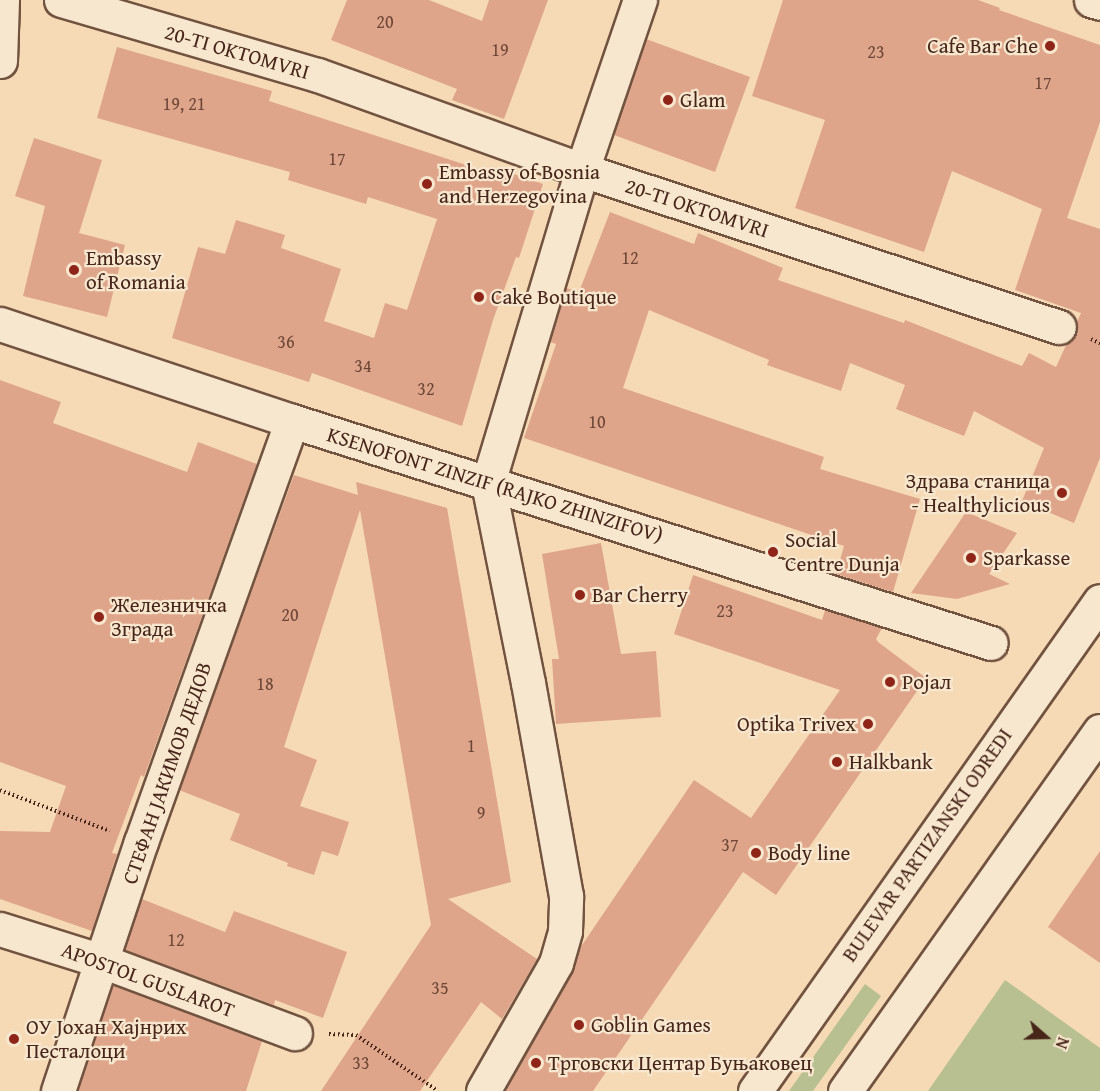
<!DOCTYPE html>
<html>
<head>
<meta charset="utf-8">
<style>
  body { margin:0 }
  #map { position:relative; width:1100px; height:1091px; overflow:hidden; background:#f5dab5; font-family:"Gentium Book Plus",serif }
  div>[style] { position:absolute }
  .green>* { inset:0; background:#b8c091 }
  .building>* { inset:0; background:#dfa58b }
  .path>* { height:4px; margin-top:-2px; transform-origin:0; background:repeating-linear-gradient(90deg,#472619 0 1.5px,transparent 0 4.5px) }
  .roads { filter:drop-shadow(2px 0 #725340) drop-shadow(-2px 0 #725340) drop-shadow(0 2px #725340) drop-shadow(0 -2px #725340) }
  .street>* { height:33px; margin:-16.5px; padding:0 16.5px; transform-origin:16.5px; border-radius:16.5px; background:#f8e7cf }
  .secondary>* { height:33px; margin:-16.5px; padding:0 16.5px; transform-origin:16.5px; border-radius:16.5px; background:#f8e7cf }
  .dots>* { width:16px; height:16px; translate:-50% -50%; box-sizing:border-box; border:3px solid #f8e7cf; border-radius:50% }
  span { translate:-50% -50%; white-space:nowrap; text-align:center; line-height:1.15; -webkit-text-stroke:4.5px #f8e7cf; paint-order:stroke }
  .number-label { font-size:18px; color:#6d4636 }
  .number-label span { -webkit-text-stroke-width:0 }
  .poi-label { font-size:21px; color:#472619 }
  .right { translate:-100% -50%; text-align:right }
  .left { translate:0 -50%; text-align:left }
  .street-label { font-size:21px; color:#472619 }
  .north { position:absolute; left:1016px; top:1007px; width:60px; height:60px; -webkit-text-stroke:4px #f8e7cf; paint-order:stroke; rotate:110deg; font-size:16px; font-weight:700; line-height:24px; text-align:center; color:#472619 }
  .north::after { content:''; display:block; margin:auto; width:21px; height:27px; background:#472619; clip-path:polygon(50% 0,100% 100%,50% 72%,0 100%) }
</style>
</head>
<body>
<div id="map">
  <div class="green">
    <div style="clip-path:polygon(1005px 980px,1100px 1048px,1100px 1091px,928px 1091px)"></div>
    <div style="clip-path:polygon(865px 984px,881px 996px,813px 1091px,789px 1091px)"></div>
  </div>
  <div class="building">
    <div style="clip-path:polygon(347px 0,429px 0,482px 21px,489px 0,548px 0,504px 119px,452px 100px,457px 89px,331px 40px)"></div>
    <div style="clip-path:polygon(783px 0,978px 0,1000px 8px,999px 10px,1100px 45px,1100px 122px,1067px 218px,1100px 229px,1100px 458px,1074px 523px,1022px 501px,1044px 448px,974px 411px,964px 436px,896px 409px,905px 385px,850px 363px,841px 391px,767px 365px,769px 360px,649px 310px,623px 388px,824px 457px,820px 469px,920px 499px,893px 592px,836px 574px,844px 546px,524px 438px,556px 344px,550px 342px,566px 288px,579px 292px,610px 212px,694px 244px,698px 233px,783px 268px,778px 280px,904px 323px,905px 320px,1022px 366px,1029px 353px,1056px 367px,1067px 343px,1077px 333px,1077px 322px,1081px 313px,1015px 290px,1042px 209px,952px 171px,924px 252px,795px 208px,825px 120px,752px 96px)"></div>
    <div style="clip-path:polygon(646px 39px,750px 77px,715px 172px,614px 135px)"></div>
    <div style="clip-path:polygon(117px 47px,272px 91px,269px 101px,491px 173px,493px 167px,543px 184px,519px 258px,516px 257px,493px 320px,462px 426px,312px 373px,309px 382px,172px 338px,198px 247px,225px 254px,236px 220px,285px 235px,281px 248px,341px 269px,324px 321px,374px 338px,385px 303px,407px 310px,437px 219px,368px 197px,366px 204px,288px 180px,290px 172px,97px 118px)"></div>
    <div style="clip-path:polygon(34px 138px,102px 160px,79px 233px,125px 245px,107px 317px,23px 296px,45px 206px,15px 196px)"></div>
    <div style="clip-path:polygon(0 380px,61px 402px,53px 423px,187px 472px,198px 442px,257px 464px,144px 777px,141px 775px,112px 853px,117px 854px,92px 931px,0 899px,0 831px,50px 832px,66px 786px,0 762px)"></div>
    <div style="clip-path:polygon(294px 475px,358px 495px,356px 482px,447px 508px,511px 882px,448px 899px,537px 959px,502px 1019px,481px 1002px,420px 1091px,321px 1091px,431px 925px,360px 510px,284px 747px,317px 760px,300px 806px,349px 822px,338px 856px,322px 851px,314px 875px,287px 866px,288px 863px,230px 840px,240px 814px,179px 790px)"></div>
    <div style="clip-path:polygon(966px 512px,1017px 533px,989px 574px,1010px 584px,957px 599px,911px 593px)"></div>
    <div style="clip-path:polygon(601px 543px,621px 654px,656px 651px,661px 717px,556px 724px,552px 659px,559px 659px,542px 554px)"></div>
    <div style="clip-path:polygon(693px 575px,822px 620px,825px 610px,882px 628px,876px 639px,878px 642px,926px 678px,776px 895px,743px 872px,593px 1091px,505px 1091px,572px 972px,580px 948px,694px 780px,751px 818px,840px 690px,674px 634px)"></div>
    <div style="clip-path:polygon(1100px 851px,1100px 963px,1048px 927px)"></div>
    <div style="clip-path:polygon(142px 899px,225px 932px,234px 911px,347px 952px,323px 1018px,275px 1000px,274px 1005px,125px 950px)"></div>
    <div style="clip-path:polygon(113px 985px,262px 1041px,246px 1091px,78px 1091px)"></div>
  </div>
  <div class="path">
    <div style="left:1091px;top:339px;width:10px;rotate:24deg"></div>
    <div style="left:0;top:790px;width:117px;rotate:20.4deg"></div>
    <div style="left:329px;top:1034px;width:27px;rotate:2deg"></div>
    <div style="left:356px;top:1035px;width:99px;rotate:34.3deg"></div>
  </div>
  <div class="roads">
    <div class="street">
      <div style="left:61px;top:0;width:268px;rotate:16.3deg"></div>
      <div style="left:318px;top:75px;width:281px;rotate:19.8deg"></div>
      <div style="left:582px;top:170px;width:502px;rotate:18.22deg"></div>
      <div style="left:1091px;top:0;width:9px;rotate:18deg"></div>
      <div style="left:0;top:61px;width:61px;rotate:-88.1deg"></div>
      <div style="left:0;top:324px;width:308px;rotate:18.4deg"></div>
      <div style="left:292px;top:421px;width:733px;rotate:17.62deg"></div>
      <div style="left:0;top:929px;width:107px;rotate:17.4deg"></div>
      <div style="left:102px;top:961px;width:206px;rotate:20.5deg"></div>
      <div style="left:58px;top:1091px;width:262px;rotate:-71.6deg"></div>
      <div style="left:141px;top:842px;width:447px;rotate:-70.3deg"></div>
      <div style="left:483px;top:1091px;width:147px;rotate:-60.3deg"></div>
      <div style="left:556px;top:963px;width:33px;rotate:-74deg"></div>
      <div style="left:565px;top:931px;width:35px;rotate:-88deg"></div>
      <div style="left:566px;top:896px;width:216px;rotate:-100.1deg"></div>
      <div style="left:528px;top:683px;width:204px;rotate:-101.3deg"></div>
      <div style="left:488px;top:483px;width:327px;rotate:-73.3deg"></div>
      <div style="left:582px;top:170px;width:180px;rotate:-71.2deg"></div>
    </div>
    <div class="secondary">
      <div style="left:755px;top:1091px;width:599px;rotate:-54.85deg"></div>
      <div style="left:845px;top:1091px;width:441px;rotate:-54.7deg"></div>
    </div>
  </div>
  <div class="dots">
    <div style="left:1050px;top:46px;background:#8f2418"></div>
    <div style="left:668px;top:100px;background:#8f2418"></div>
    <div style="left:427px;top:184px;background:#8f2418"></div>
    <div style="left:74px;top:270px;background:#8f2418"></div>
    <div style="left:479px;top:297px;background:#8f2418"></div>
    <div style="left:1062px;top:493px;background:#8f2418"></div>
    <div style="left:773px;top:552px;background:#8f2418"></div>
    <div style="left:971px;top:558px;background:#8f2418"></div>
    <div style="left:580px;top:595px;background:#8f2418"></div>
    <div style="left:99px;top:617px;background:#8f2418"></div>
    <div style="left:890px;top:682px;background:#8f2418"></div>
    <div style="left:868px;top:724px;background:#8f2418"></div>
    <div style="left:837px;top:762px;background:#8f2418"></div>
    <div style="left:756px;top:853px;background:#8f2418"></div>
    <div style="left:579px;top:1025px;background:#8f2418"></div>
    <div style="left:14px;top:1039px;background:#8f2418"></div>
    <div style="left:536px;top:1063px;background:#8f2418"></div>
  </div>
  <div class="number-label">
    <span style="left:385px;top:22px">20</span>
    <span style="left:500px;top:50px">19</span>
    <span style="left:876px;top:52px">23</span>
    <span style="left:1043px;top:83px">17</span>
    <span style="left:184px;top:104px">19, 21</span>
    <span style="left:337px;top:159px">17</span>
    <span style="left:630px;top:258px">12</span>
    <span style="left:286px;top:342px">36</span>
    <span style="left:363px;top:366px">34</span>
    <span style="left:426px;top:389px">32</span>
    <span style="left:597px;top:422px">10</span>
    <span style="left:725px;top:611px">23</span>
    <span style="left:290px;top:615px">20</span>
    <span style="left:265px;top:684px">18</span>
    <span style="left:471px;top:746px">1</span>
    <span style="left:481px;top:813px">9</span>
    <span style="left:730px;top:845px">37</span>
    <span style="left:176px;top:940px">12</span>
    <span style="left:440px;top:988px">35</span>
    <span style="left:361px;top:1063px">33</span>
  </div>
  <div class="poi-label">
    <span class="right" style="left:1038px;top:46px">Cafe Bar Che</span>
    <span class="left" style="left:680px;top:100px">Glam</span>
    <span class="left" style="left:439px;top:184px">Embassy of Bosnia<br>and Herzegovina</span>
    <span class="left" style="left:86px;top:270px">Embassy<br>of Romania</span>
    <span class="left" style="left:491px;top:297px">Cake Boutique</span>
    <span class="right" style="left:1050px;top:493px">Здрава станица<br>- Healthylicious</span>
    <span class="left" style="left:785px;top:552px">Social<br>Centre Dunja</span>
    <span class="left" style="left:983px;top:558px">Sparkasse</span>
    <span class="left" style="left:592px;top:595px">Bar Cherry</span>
    <span class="left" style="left:111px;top:617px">Железничка<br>Зграда</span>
    <span class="left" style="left:902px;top:682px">Ројал</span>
    <span class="right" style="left:856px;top:724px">Optika Trivex</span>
    <span class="left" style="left:849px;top:762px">Halkbank</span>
    <span class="left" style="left:768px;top:853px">Body line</span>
    <span class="left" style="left:591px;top:1025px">Goblin Games</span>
    <span class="left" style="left:26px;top:1039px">ОУ Jохан Хајнрих<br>Песталоци</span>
    <span class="left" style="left:548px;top:1063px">Трговски Центар Буњаковец</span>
  </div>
  <div class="street-label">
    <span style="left:237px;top:52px;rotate:16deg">20-TI OKTOMVRI</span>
    <span style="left:697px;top:208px;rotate:18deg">20-TI OKTOMVRI</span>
    <span style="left:495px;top:485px;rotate:17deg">KSENOFONT ZINZIF (RAJKO ZHINZIFOV)</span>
    <span style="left:167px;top:773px;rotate:-71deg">СТЕФАН ЈАКИМОВ ДЕДОВ</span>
    <span style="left:927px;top:845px;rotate:-55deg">BULEVAR PARTIZANSKI ODREDI</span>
    <span style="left:148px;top:980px;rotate:20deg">APOSTOL GUSLAROT</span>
  </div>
  <div class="north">N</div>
</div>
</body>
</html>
